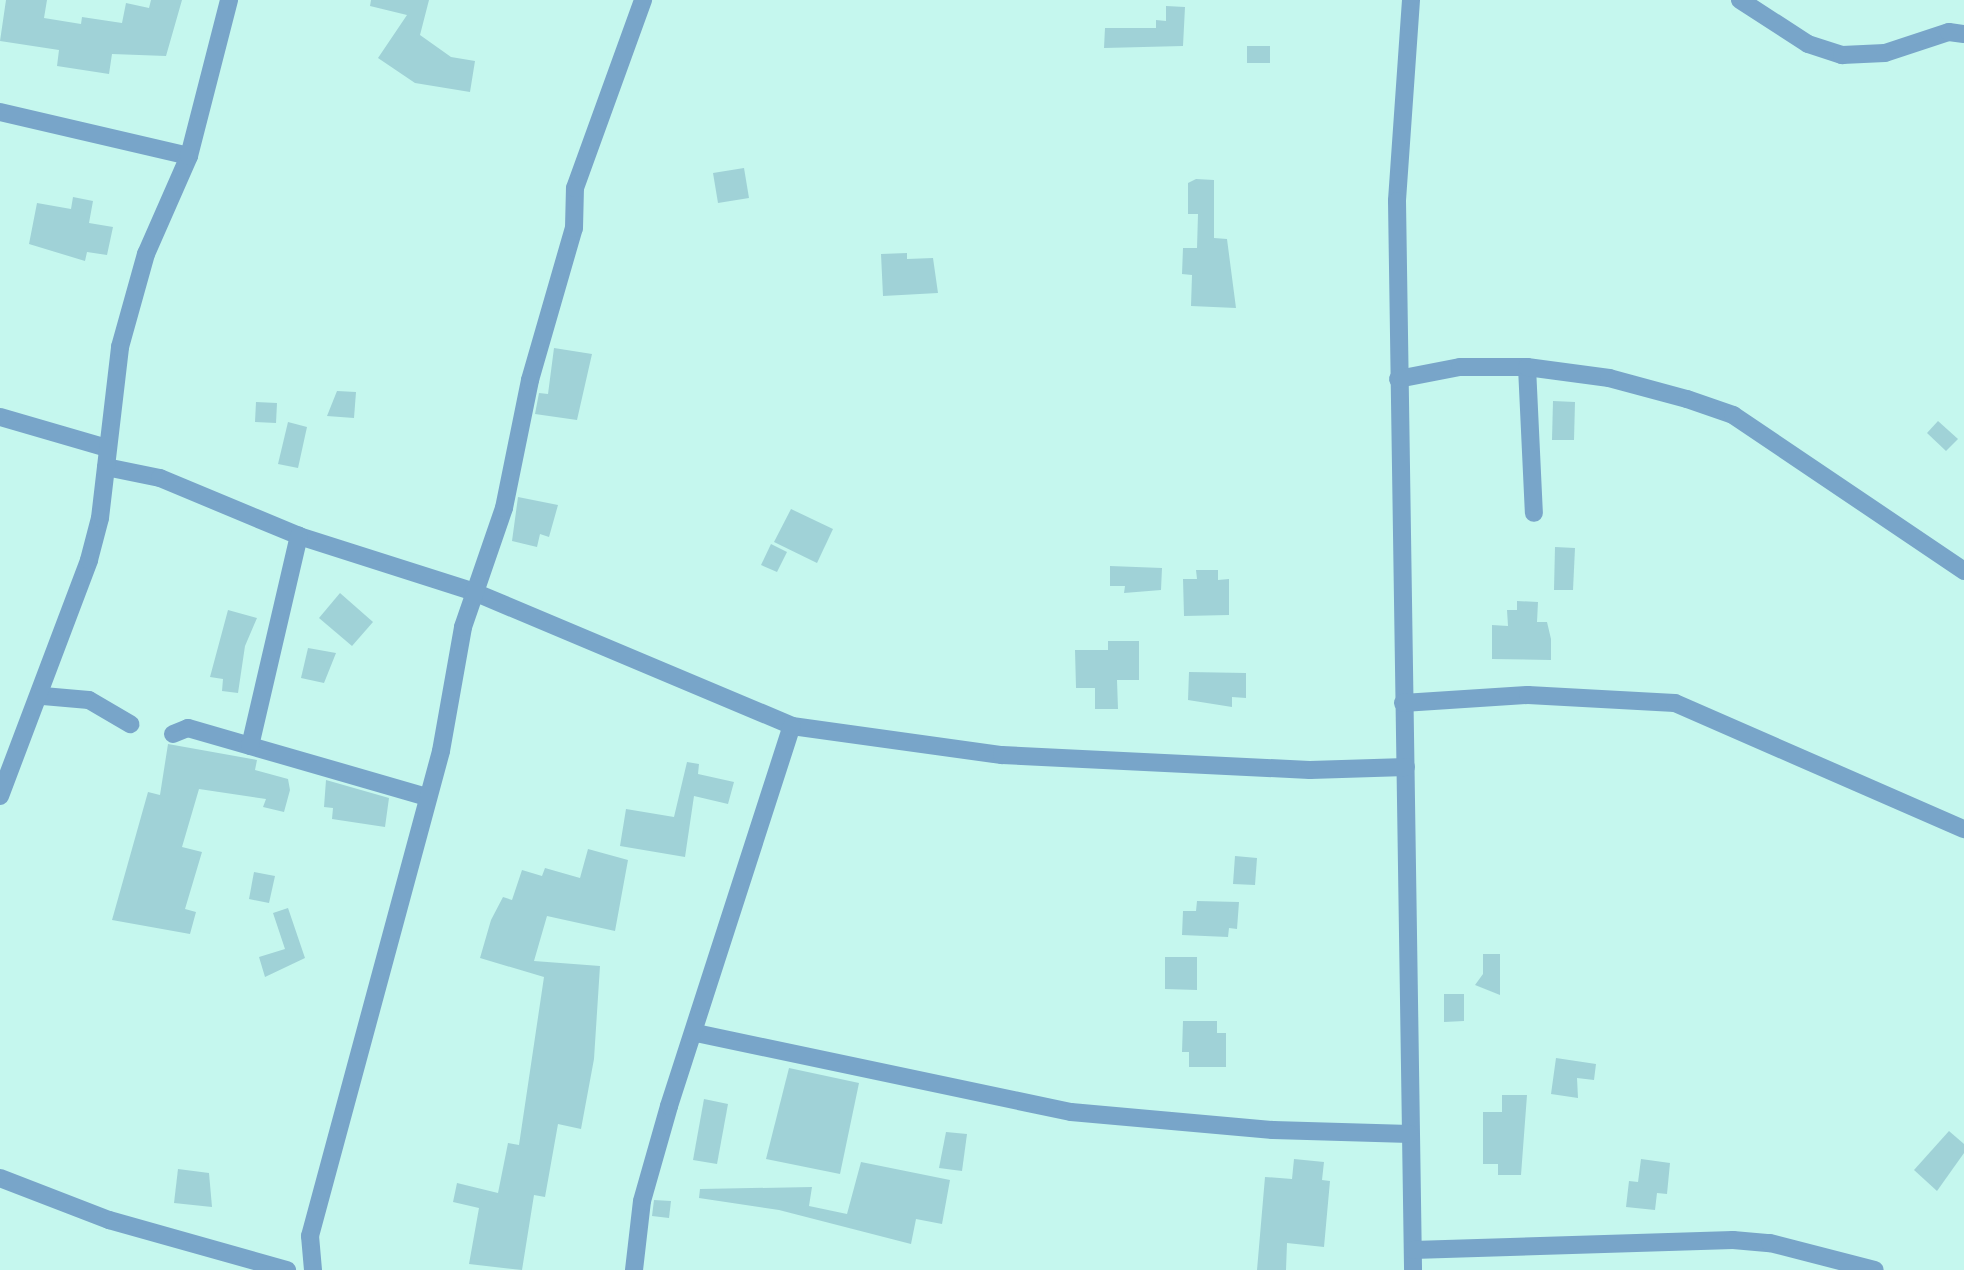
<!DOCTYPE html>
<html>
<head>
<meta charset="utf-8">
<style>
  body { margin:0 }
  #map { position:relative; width:1964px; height:1270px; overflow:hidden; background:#c5f7ee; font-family:Ubuntu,sans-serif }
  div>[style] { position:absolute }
  .building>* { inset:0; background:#a0d2d7 }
  .minor>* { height:18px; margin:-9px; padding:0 9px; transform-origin:9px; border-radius:9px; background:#78a5c9 }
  span { translate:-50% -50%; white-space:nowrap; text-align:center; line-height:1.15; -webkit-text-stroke:5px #fff; paint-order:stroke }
</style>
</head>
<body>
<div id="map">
  <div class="building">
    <div style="clip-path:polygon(6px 0,47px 0,44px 18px,81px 24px,82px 17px,122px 23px,126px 3px,149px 8px,151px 0,182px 0,166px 56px,112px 54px,109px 74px,57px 66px,59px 50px,0 41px)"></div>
    <div style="clip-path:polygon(371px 0,429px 0,420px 35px,451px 57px,475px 61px,470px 92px,415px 83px,378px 58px,407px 15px,370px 6px)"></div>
    <div style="clip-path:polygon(1166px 6px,1185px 7px,1183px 46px,1104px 48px,1105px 28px,1156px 28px,1156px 20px,1166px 21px)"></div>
    <div style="clip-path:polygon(1247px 46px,1270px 46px,1270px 63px,1247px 63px)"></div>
    <div style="clip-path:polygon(744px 168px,749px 198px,718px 203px,713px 173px)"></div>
    <div style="clip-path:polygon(1196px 179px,1214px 180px,1214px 238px,1227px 239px,1236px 308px,1191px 306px,1192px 275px,1182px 274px,1183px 248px,1197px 248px,1198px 214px,1188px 214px,1188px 183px)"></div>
    <div style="clip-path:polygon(73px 197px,93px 201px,89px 223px,113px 227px,107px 255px,87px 252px,85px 261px,29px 244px,37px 203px,71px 209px)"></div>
    <div style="clip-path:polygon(907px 253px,907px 259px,933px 258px,938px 293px,883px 296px,881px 254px)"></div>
    <div style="clip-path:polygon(554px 348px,592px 354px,577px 420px,535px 414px,539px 393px,548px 394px)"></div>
    <div style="clip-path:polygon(337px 391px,356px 392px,354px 418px,327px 416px)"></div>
    <div style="clip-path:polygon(1553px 401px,1575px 402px,1574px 440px,1552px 440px)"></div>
    <div style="clip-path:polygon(256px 402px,277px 403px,276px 423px,255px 422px)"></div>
    <div style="clip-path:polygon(1938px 421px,1958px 439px,1946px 451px,1927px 433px)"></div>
    <div style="clip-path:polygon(288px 422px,307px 427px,298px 468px,278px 464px)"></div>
    <div style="clip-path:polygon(518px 497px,558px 505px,549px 537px,540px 534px,537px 547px,512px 541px)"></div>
    <div style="clip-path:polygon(791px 509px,833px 529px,817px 563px,774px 542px)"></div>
    <div style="clip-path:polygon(771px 544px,787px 552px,777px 572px,761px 565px)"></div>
    <div style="clip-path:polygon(1555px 547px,1575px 548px,1573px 590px,1554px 590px)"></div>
    <div style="clip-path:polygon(1110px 566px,1162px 568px,1161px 590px,1124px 593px,1125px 586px,1110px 586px)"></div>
    <div style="clip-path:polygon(1196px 570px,1218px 570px,1218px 580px,1229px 579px,1229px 615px,1184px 616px,1183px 579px,1197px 579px)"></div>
    <div style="clip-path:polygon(340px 593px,373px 622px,352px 646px,319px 618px)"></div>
    <div style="clip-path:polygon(1517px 601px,1538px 602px,1537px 622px,1547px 622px,1551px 639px,1551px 660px,1492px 659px,1492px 625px,1508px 626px,1507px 610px,1517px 610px)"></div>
    <div style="clip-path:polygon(228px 610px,257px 618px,245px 646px,238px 693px,222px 691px,223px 679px,210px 677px)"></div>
    <div style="clip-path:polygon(1108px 641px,1139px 641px,1139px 680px,1117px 680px,1118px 709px,1095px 709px,1095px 688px,1076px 688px,1075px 650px,1108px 650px)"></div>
    <div style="clip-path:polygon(308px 648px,336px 653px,324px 683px,301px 678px)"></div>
    <div style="clip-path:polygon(1189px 672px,1246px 673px,1246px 698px,1232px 697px,1232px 707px,1188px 700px)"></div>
    <div style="clip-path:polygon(168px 744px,257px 760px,255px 770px,288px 779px,290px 790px,284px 812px,263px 807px,266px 799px,199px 789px,182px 847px,202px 852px,185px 909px,196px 912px,190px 934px,112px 920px,148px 792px,160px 795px)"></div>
    <div style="clip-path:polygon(687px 762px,699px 764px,698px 774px,734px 782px,728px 804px,694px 796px,685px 857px,620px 846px,626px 809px,674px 817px)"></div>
    <div style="clip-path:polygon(326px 780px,389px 798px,385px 827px,332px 819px,333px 808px,324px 807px)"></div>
    <div style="clip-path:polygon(588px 849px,628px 860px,615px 931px,547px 916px,534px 961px,600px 966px,594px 1059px,581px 1129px,558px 1124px,545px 1197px,534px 1195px,522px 1270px,469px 1264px,479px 1208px,453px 1202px,457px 1183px,498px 1193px,508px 1143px,519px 1145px,544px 977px,480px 958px,491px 920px,503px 897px,512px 900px,522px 870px,542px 876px,545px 868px,580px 878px)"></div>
    <div style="clip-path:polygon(1235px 856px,1257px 858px,1255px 885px,1233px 884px)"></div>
    <div style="clip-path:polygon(254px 872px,275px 876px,269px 903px,249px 899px)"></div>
    <div style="clip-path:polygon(1197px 901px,1239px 902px,1237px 929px,1229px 928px,1228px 937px,1182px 935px,1183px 911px,1196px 911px)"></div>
    <div style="clip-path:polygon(288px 908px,305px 958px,265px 977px,259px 957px,285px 949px,273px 913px)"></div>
    <div style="clip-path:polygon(1483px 954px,1500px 954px,1500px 995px,1475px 985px,1483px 974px)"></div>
    <div style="clip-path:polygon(1165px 957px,1197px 957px,1197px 990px,1165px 989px)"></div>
    <div style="clip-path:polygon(1444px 994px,1464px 994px,1464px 1021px,1444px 1022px)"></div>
    <div style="clip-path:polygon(1183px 1021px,1217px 1021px,1217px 1033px,1226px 1033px,1226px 1067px,1189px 1067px,1189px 1052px,1182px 1052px)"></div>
    <div style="clip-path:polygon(1556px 1058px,1596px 1064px,1594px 1080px,1577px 1078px,1578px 1098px,1551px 1094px)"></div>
    <div style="clip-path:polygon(789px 1068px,859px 1083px,840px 1174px,766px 1159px)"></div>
    <div style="clip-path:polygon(1502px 1095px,1527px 1095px,1521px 1175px,1498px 1175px,1498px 1164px,1483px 1164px,1483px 1112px,1502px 1112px)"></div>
    <div style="clip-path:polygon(704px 1099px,728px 1104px,717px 1164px,693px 1160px)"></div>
    <div style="clip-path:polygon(1949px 1131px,1964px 1144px,1964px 1153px,1937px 1191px,1914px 1170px)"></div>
    <div style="clip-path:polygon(946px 1132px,967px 1134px,962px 1171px,939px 1168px)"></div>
    <div style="clip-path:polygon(1294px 1159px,1324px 1162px,1322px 1180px,1330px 1181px,1324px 1247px,1287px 1243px,1286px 1270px,1257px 1270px,1265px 1177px,1292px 1179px)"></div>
    <div style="clip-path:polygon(1641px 1159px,1670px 1163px,1667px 1194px,1657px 1193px,1655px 1210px,1626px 1207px,1629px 1181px,1638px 1182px)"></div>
    <div style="clip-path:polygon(861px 1162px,950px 1180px,942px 1224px,916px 1219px,911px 1244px,779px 1210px,699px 1198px,700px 1189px,812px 1187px,809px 1206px,847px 1214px)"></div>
    <div style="clip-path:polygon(178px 1169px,209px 1173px,212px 1207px,174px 1203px)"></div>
    <div style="clip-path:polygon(654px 1200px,671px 1201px,669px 1218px,652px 1216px)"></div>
  </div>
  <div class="minor">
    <div style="left:1411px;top:0;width:201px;rotate:94deg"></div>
    <div style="left:1397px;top:201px;width:1069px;rotate:89.14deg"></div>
    <div style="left:1740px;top:0;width:81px;rotate:32.9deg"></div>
    <div style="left:1808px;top:44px;width:36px;rotate:18deg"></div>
    <div style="left:1842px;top:55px;width:43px;rotate:-2.7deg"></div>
    <div style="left:1885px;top:53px;width:67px;rotate:-18.2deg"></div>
    <div style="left:1949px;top:32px;width:15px;rotate:8deg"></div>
    <div style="left:0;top:112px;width:194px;rotate:13.1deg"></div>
    <div style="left:1527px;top:367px;width:146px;rotate:87.3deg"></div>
    <div style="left:1398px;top:379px;width:63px;rotate:-11deg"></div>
    <div style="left:1460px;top:367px;width:67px"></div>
    <div style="left:1527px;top:367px;width:83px;rotate:7.6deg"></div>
    <div style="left:1609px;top:378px;width:81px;rotate:15.1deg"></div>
    <div style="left:1687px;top:399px;width:49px;rotate:19.2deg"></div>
    <div style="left:1733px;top:415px;width:279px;rotate:34deg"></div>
    <div style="left:0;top:417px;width:111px;rotate:16.2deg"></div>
    <div style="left:106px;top:467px;width:55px;rotate:11.5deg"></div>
    <div style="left:160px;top:478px;width:151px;rotate:22.6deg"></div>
    <div style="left:299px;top:536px;width:184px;rotate:17.7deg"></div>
    <div style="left:474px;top:592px;width:345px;rotate:22.8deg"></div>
    <div style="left:792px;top:726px;width:212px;rotate:7.9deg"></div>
    <div style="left:1002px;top:755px;width:308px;rotate:2.8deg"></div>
    <div style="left:1310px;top:770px;width:96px;rotate:-1.8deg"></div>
    <div style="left:43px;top:696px;width:46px;rotate:5deg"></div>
    <div style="left:89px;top:700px;width:48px;rotate:30.3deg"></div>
    <div style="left:1403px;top:703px;width:125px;rotate:-3.7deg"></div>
    <div style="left:1528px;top:695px;width:147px;rotate:3.1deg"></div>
    <div style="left:1675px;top:703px;width:315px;rotate:23.6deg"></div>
    <div style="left:173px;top:734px;width:16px;rotate:-22deg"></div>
    <div style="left:188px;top:728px;width:249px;rotate:16.1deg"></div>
    <div style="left:250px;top:746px;width:216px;rotate:-76.9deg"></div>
    <div style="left:0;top:796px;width:252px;rotate:-69.3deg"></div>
    <div style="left:89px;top:560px;width:43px;rotate:-75.3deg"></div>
    <div style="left:100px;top:518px;width:172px;rotate:-83.3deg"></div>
    <div style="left:120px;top:347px;width:97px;rotate:-74.4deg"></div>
    <div style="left:146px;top:254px;width:107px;rotate:-66.3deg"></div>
    <div style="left:189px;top:156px;width:161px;rotate:-75.6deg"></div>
    <div style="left:696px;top:1033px;width:383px;rotate:11.9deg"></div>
    <div style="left:1071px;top:1112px;width:203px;rotate:5.1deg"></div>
    <div style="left:1273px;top:1130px;width:137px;rotate:1.7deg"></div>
    <div style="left:0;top:1178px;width:117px;rotate:21.1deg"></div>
    <div style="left:109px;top:1220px;width:185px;rotate:15.7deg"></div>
    <div style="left:1413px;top:1250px;width:320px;rotate:-1.8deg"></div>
    <div style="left:1733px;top:1240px;width:37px;rotate:5deg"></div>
    <div style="left:1770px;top:1243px;width:108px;rotate:14.4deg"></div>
    <div style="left:313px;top:1270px;width:34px;rotate:-95deg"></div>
    <div style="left:310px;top:1236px;width:502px;rotate:-74.88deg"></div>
    <div style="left:441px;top:751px;width:126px;rotate:-79.9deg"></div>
    <div style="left:463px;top:627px;width:126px;rotate:-71deg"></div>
    <div style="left:504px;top:508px;width:131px;rotate:-78.5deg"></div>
    <div style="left:530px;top:380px;width:158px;rotate:-73.9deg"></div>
    <div style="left:574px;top:228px;width:40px;rotate:-88.6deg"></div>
    <div style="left:575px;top:188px;width:200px;rotate:-70.1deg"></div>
    <div style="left:634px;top:1270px;width:69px;rotate:-83.4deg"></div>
    <div style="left:642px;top:1201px;width:99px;rotate:-74.1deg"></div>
    <div style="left:669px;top:1106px;width:399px;rotate:-72.1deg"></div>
  </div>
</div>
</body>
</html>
